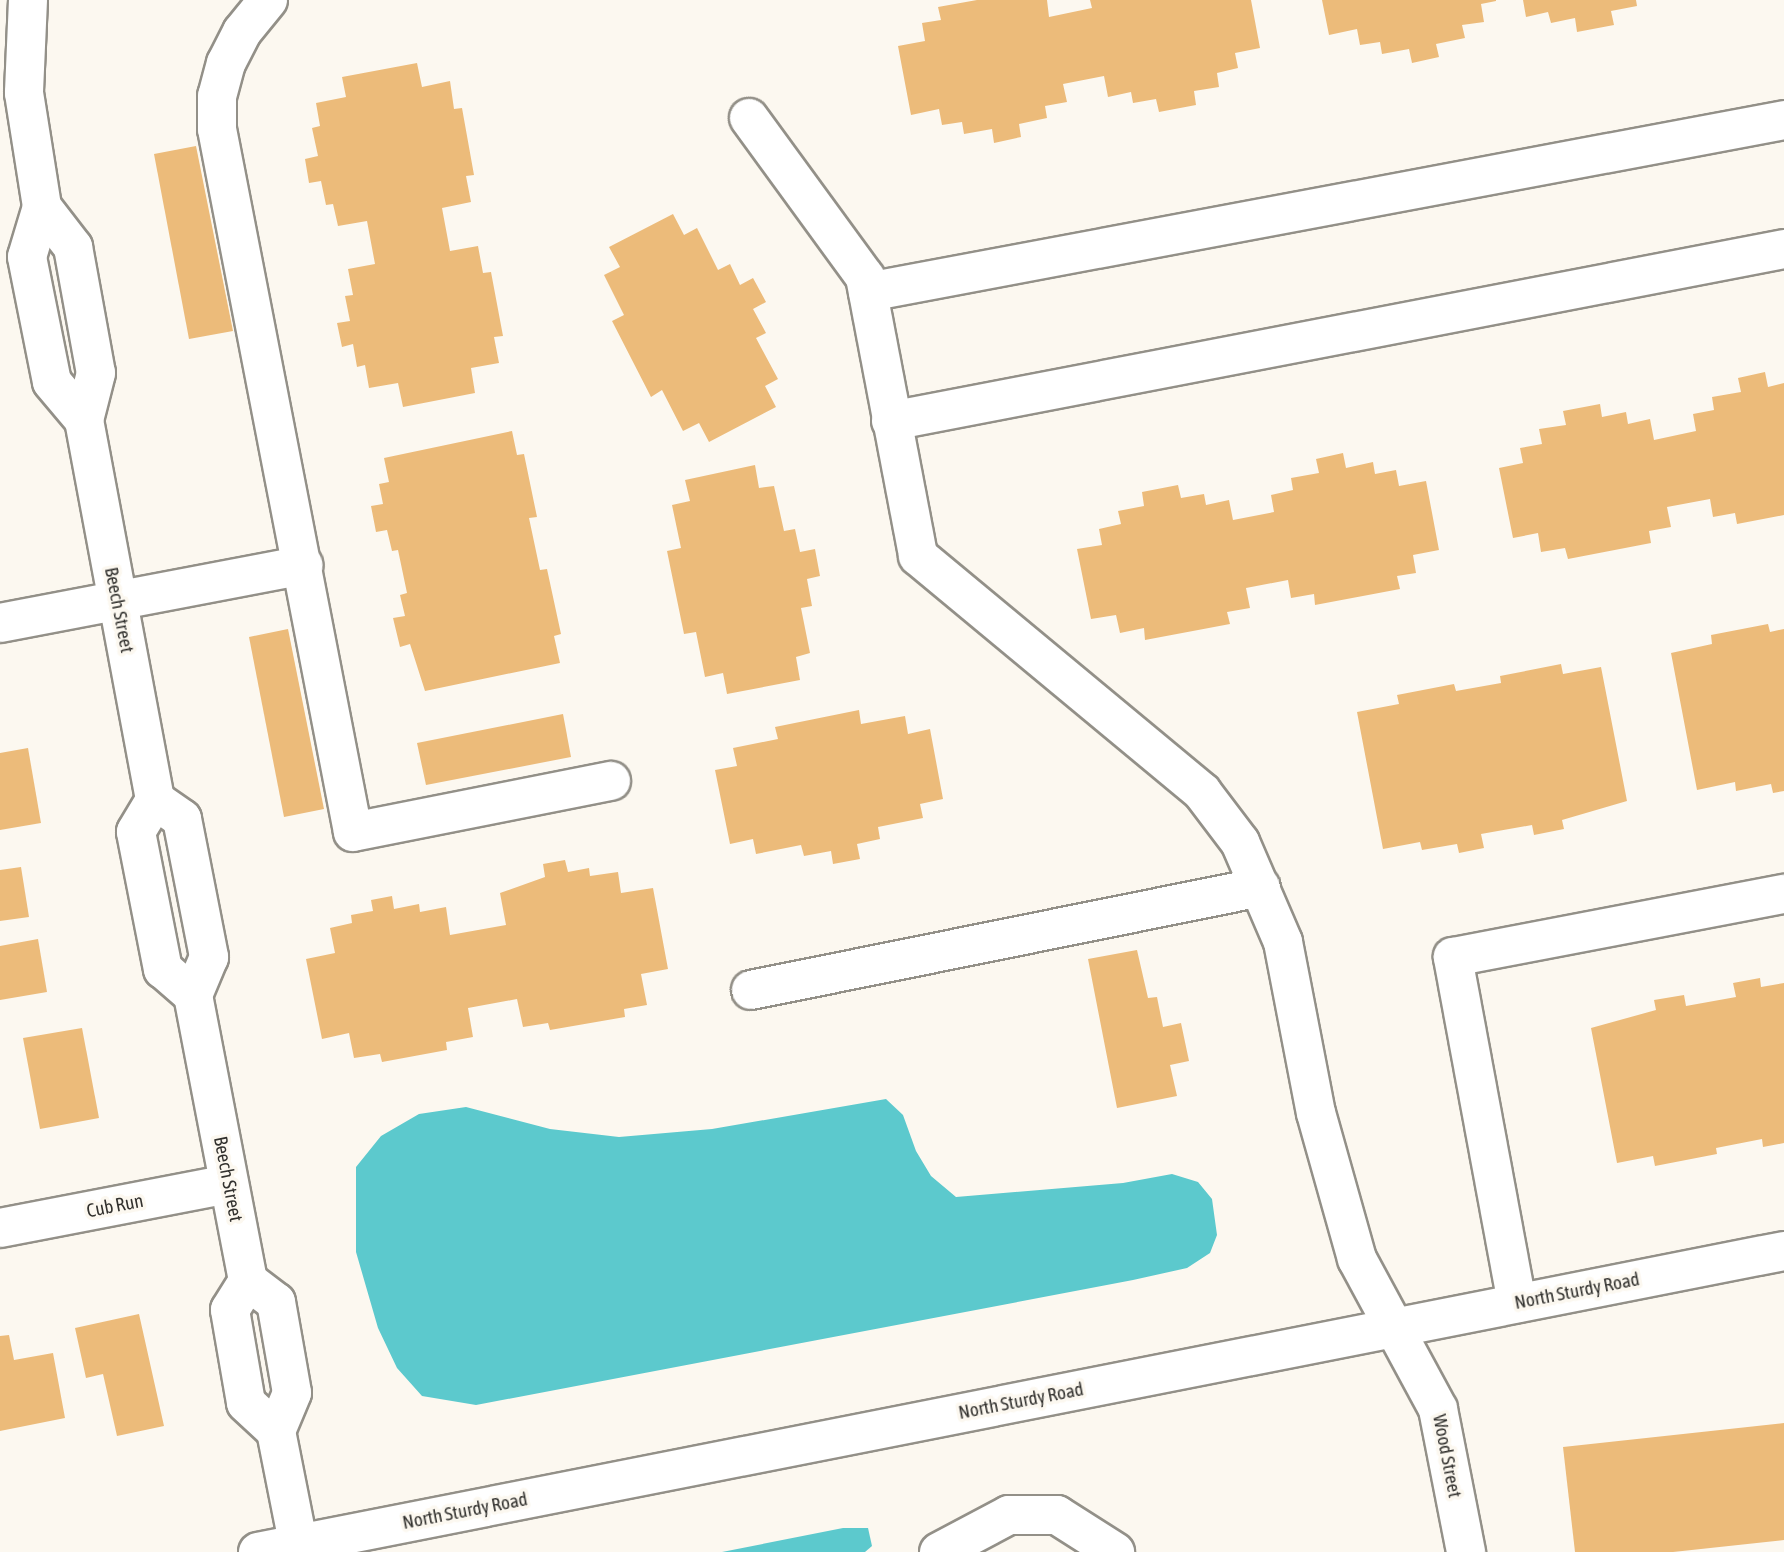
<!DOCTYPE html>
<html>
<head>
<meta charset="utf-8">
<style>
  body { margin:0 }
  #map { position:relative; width:1784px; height:1552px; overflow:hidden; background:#fcf8f0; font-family:"Asap Condensed",sans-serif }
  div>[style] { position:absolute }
  .water>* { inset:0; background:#5cc9cd }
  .building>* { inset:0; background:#ecbb7a }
  .roads { filter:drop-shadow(2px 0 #939088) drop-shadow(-2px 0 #939088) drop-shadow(0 2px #939088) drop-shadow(0 -2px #939088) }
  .minor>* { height:38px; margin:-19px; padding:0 19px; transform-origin:19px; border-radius:19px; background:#fff }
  span { translate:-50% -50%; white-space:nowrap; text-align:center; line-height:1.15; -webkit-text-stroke:7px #fcf8f0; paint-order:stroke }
  .street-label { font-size:19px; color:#32312e }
</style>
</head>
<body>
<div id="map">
  <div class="water">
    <div style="clip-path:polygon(886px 1099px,903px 1115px,916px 1151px,931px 1176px,956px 1197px,1123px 1183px,1172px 1174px,1198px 1182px,1212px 1199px,1217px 1235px,1210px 1253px,1187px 1268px,1133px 1280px,476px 1405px,422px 1396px,397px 1368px,378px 1328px,356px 1252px,356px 1167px,381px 1136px,419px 1114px,466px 1107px,550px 1129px,619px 1137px,712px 1129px)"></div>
    <div style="clip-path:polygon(843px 1528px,868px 1528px,872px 1546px,865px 1552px,722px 1552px)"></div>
  </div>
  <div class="building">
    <div style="clip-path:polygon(977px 0,1047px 0,1049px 17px,1092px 8px,1090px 0,1251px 0,1260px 48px,1235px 53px,1238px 68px,1217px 73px,1219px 87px,1194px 91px,1196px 105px,1159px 112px,1156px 99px,1133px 103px,1131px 92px,1108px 97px,1104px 76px,1063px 84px,1067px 102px,1045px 106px,1047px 118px,1019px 124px,1021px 137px,994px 143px,992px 129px,964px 134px,962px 122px,942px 125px,939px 109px,911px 115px,898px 46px,925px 41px,922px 23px,941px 20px,938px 7px)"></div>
    <div style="clip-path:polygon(1322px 0,1496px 0,1496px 1px,1481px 4px,1484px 22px,1462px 25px,1465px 38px,1436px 44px,1439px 57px,1412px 63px,1409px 49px,1382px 54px,1380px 42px,1360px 45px,1357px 29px,1329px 35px)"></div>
    <div style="clip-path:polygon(1523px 0,1636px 0,1637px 6px,1611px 11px,1614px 25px,1577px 32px,1575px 18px,1551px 23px,1548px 12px,1526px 17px)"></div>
    <div style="clip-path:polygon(417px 63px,422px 87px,450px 81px,454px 109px,462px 108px,474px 175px,466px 176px,471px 202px,442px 208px,450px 251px,478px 246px,483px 273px,491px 272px,503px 336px,494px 337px,499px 363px,471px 368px,475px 393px,403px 407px,398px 383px,369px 388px,365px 365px,357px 367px,353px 344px,342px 347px,337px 323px,350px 321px,345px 296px,353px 295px,348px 269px,375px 264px,367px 221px,338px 226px,333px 204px,326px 205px,321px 181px,309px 183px,305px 159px,318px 156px,312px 128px,320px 126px,316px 103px,346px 97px,342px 77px)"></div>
    <div style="clip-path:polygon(196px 146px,233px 331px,189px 339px,154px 154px)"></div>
    <div style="clip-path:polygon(673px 214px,684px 235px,697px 228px,718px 270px,730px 264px,740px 285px,753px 278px,766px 302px,753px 309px,766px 333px,756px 338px,778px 379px,765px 386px,776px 407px,709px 442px,699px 423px,683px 431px,662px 390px,651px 397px,612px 321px,624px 315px,604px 275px,620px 267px,609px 247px)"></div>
    <div style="clip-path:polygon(1765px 372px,1768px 387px,1784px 383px,1784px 515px,1737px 524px,1735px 513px,1713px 517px,1710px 499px,1667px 507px,1671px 527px,1649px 531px,1651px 543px,1568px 559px,1565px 548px,1541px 552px,1538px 533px,1513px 538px,1499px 468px,1523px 463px,1520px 448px,1542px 444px,1539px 429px,1566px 425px,1563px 411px,1600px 404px,1602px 417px,1626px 412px,1628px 424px,1650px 419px,1654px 440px,1696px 431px,1693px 414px,1714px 410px,1712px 397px,1741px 392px,1738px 378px)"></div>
    <div style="clip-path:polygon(512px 431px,517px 455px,524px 454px,537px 517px,529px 518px,540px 570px,547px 569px,561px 634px,554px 636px,560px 663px,425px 691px,410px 644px,400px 647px,393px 618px,405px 616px,400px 595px,407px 593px,398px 550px,392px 551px,387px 530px,376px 532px,371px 506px,383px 504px,379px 484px,389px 482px,384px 458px)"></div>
    <div style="clip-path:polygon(1343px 453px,1346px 468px,1373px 462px,1375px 474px,1396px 470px,1399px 486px,1426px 481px,1439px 550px,1413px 555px,1416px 573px,1397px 576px,1400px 589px,1315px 605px,1314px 594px,1291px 598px,1288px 580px,1246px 588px,1250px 608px,1227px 612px,1230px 624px,1145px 640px,1144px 628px,1120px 633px,1116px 615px,1091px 619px,1077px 549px,1102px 545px,1099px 529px,1121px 524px,1118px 511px,1144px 506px,1142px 492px,1178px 485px,1181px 498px,1204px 494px,1206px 505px,1229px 500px,1233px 520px,1274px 512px,1271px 495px,1293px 490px,1291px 478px,1319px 473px,1316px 459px)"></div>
    <div style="clip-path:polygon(755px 465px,759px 488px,774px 486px,784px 531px,795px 529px,800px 552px,815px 549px,820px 576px,807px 579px,812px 606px,801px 608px,810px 653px,796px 657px,800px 680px,727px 694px,723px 673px,705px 677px,696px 632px,684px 634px,667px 551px,681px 548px,672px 505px,690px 501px,685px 480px)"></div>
    <div style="clip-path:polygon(1768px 624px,1770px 632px,1784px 629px,1784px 791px,1773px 793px,1771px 784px,1736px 791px,1735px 782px,1697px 790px,1671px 653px,1712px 644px,1711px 635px)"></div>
    <div style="clip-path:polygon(288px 629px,324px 809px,284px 817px,249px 637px)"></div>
    <div style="clip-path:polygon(1561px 664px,1563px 674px,1601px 667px,1627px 801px,1562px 820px,1564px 829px,1534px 835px,1532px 825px,1481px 834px,1484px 848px,1459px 853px,1457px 844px,1422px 850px,1420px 842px,1383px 849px,1357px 712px,1399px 704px,1397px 695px,1454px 684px,1456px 691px,1501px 683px,1500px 676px)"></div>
    <div style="clip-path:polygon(859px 710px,861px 724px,905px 716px,908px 734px,930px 729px,943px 799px,920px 804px,923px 818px,878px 827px,880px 839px,857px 844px,860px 859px,833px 864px,831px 851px,804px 856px,801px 845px,756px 854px,753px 839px,730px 844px,715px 770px,737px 766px,733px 748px,778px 739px,775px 727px)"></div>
    <div style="clip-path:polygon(563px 714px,571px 757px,426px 785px,417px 743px)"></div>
    <div style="clip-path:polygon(28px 748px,41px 823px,0 830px,0 753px)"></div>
    <div style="clip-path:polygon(565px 860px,568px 872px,589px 868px,590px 876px,618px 872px,621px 893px,653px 888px,668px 969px,641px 974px,647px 1005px,624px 1009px,625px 1017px,550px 1030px,548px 1023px,523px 1027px,517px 999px,468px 1008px,473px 1037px,446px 1042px,447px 1050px,382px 1062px,380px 1054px,354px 1058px,349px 1033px,322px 1039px,306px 959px,335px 953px,330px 928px,352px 923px,351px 915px,373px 911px,371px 900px,392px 896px,394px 909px,419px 904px,420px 912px,446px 907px,450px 935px,506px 925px,500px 893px,545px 877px,543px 864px)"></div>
    <div style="clip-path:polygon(21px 867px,29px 917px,0 921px,0 870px)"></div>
    <div style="clip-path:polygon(38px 939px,47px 992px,0 1000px,0 946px)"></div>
    <div style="clip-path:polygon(1137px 950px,1148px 998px,1157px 997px,1163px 1027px,1181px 1023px,1189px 1061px,1170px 1065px,1177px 1096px,1117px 1108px,1088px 959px)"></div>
    <div style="clip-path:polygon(1760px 978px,1761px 987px,1784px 983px,1784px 1143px,1763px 1147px,1762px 1139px,1716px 1148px,1717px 1154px,1655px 1166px,1653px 1156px,1617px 1163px,1591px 1028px,1656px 1010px,1654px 1000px,1684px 995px,1686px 1006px,1736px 997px,1733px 983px)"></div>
    <div style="clip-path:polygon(82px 1028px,99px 1118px,40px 1129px,23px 1038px)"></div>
    <div style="clip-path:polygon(139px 1314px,164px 1426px,117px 1436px,103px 1374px,86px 1378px,75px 1328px)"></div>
    <div style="clip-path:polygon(9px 1335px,14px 1360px,53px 1353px,65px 1418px,0 1431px,0 1336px)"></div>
    <div style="clip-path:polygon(1784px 1423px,1784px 1540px,1673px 1552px,1575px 1552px,1563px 1447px)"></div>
  </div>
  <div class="roads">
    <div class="minor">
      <div style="left:28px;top:0;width:93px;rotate:92.5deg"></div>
      <div style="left:24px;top:93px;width:115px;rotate:81deg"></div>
      <div style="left:42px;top:207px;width:52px;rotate:106.7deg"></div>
      <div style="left:27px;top:257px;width:127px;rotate:78.7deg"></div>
      <div style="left:52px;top:382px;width:50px;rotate:49.9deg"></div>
      <div style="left:268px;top:0;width:41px;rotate:129.1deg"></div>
      <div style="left:242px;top:32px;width:35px;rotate:117deg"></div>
      <div style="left:226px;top:63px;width:34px;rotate:105deg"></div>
      <div style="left:217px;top:96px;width:33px;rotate:90deg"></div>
      <div style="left:217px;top:129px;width:716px;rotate:79.05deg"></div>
      <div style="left:353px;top:832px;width:263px;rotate:-11.2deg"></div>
      <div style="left:749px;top:118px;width:197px;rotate:53.9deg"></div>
      <div style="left:865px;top:277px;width:284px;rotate:79.2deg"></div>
      <div style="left:918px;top:556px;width:369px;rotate:39.7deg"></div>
      <div style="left:1202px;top:792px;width:63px;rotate:52.8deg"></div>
      <div style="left:1240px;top:842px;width:109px;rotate:66.7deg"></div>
      <div style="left:1283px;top:942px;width:174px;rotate:79.1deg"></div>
      <div style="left:1316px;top:1113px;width:152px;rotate:74.3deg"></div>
      <div style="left:1357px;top:1259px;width:170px;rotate:61.6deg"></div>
      <div style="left:1438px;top:1409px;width:146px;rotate:78.9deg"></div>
      <div style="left:42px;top:207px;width:51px;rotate:52.2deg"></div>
      <div style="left:73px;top:247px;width:128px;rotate:79.7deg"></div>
      <div style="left:96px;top:373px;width:49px;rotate:104.3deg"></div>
      <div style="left:84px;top:420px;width:387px;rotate:79.4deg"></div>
      <div style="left:155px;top:800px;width:37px;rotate:121deg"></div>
      <div style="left:136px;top:832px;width:140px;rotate:78.9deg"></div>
      <div style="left:163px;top:969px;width:40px;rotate:41deg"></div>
      <div style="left:868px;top:292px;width:932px;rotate:-10.63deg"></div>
      <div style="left:891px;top:421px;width:909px;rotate:-10.9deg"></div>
      <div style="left:0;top:623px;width:309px;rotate:-10.8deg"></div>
      <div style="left:155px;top:800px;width:33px;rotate:35deg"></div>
      <div style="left:182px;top:819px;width:141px;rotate:78.9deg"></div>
      <div style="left:209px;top:957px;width:41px;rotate:112.8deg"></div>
      <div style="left:193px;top:995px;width:291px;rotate:79.1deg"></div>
      <div style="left:248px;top:1281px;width:35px;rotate:37deg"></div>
      <div style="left:276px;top:1302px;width:92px;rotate:80deg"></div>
      <div style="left:292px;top:1393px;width:41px;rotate:112.8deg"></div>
      <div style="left:276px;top:1431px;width:123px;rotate:78.8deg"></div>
      <div style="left:751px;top:990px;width:520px;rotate:-11.42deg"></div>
      <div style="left:0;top:1228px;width:233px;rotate:-10.9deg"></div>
      <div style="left:248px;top:1281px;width:34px;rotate:122deg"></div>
      <div style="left:230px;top:1310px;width:94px;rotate:80.2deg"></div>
      <div style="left:246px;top:1403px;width:41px;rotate:43deg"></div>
      <div style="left:1517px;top:1303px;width:352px;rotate:-100.5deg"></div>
      <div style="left:1453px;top:957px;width:337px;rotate:-10.8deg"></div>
      <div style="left:258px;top:1552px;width:1555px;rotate:-11.16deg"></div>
      <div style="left:939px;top:1552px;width:79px;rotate:-27.9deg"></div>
      <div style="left:1009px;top:1515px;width:48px"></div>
      <div style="left:1057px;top:1515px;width:69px;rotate:32.5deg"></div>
    </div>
  </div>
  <div class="street-label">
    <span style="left:119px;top:610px;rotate:79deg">Beech Street</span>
    <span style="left:228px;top:1179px;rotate:79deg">Beech Street</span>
    <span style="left:115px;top:1206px;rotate:-11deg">Cub Run</span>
    <span style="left:1577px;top:1291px;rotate:-11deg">North Sturdy Road</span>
    <span style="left:1021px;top:1401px;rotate:-11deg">North Sturdy Road</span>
    <span style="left:1447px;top:1456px;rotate:79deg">Wood Street</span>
    <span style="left:465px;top:1511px;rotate:-11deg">North Sturdy Road</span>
  </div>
</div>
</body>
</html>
